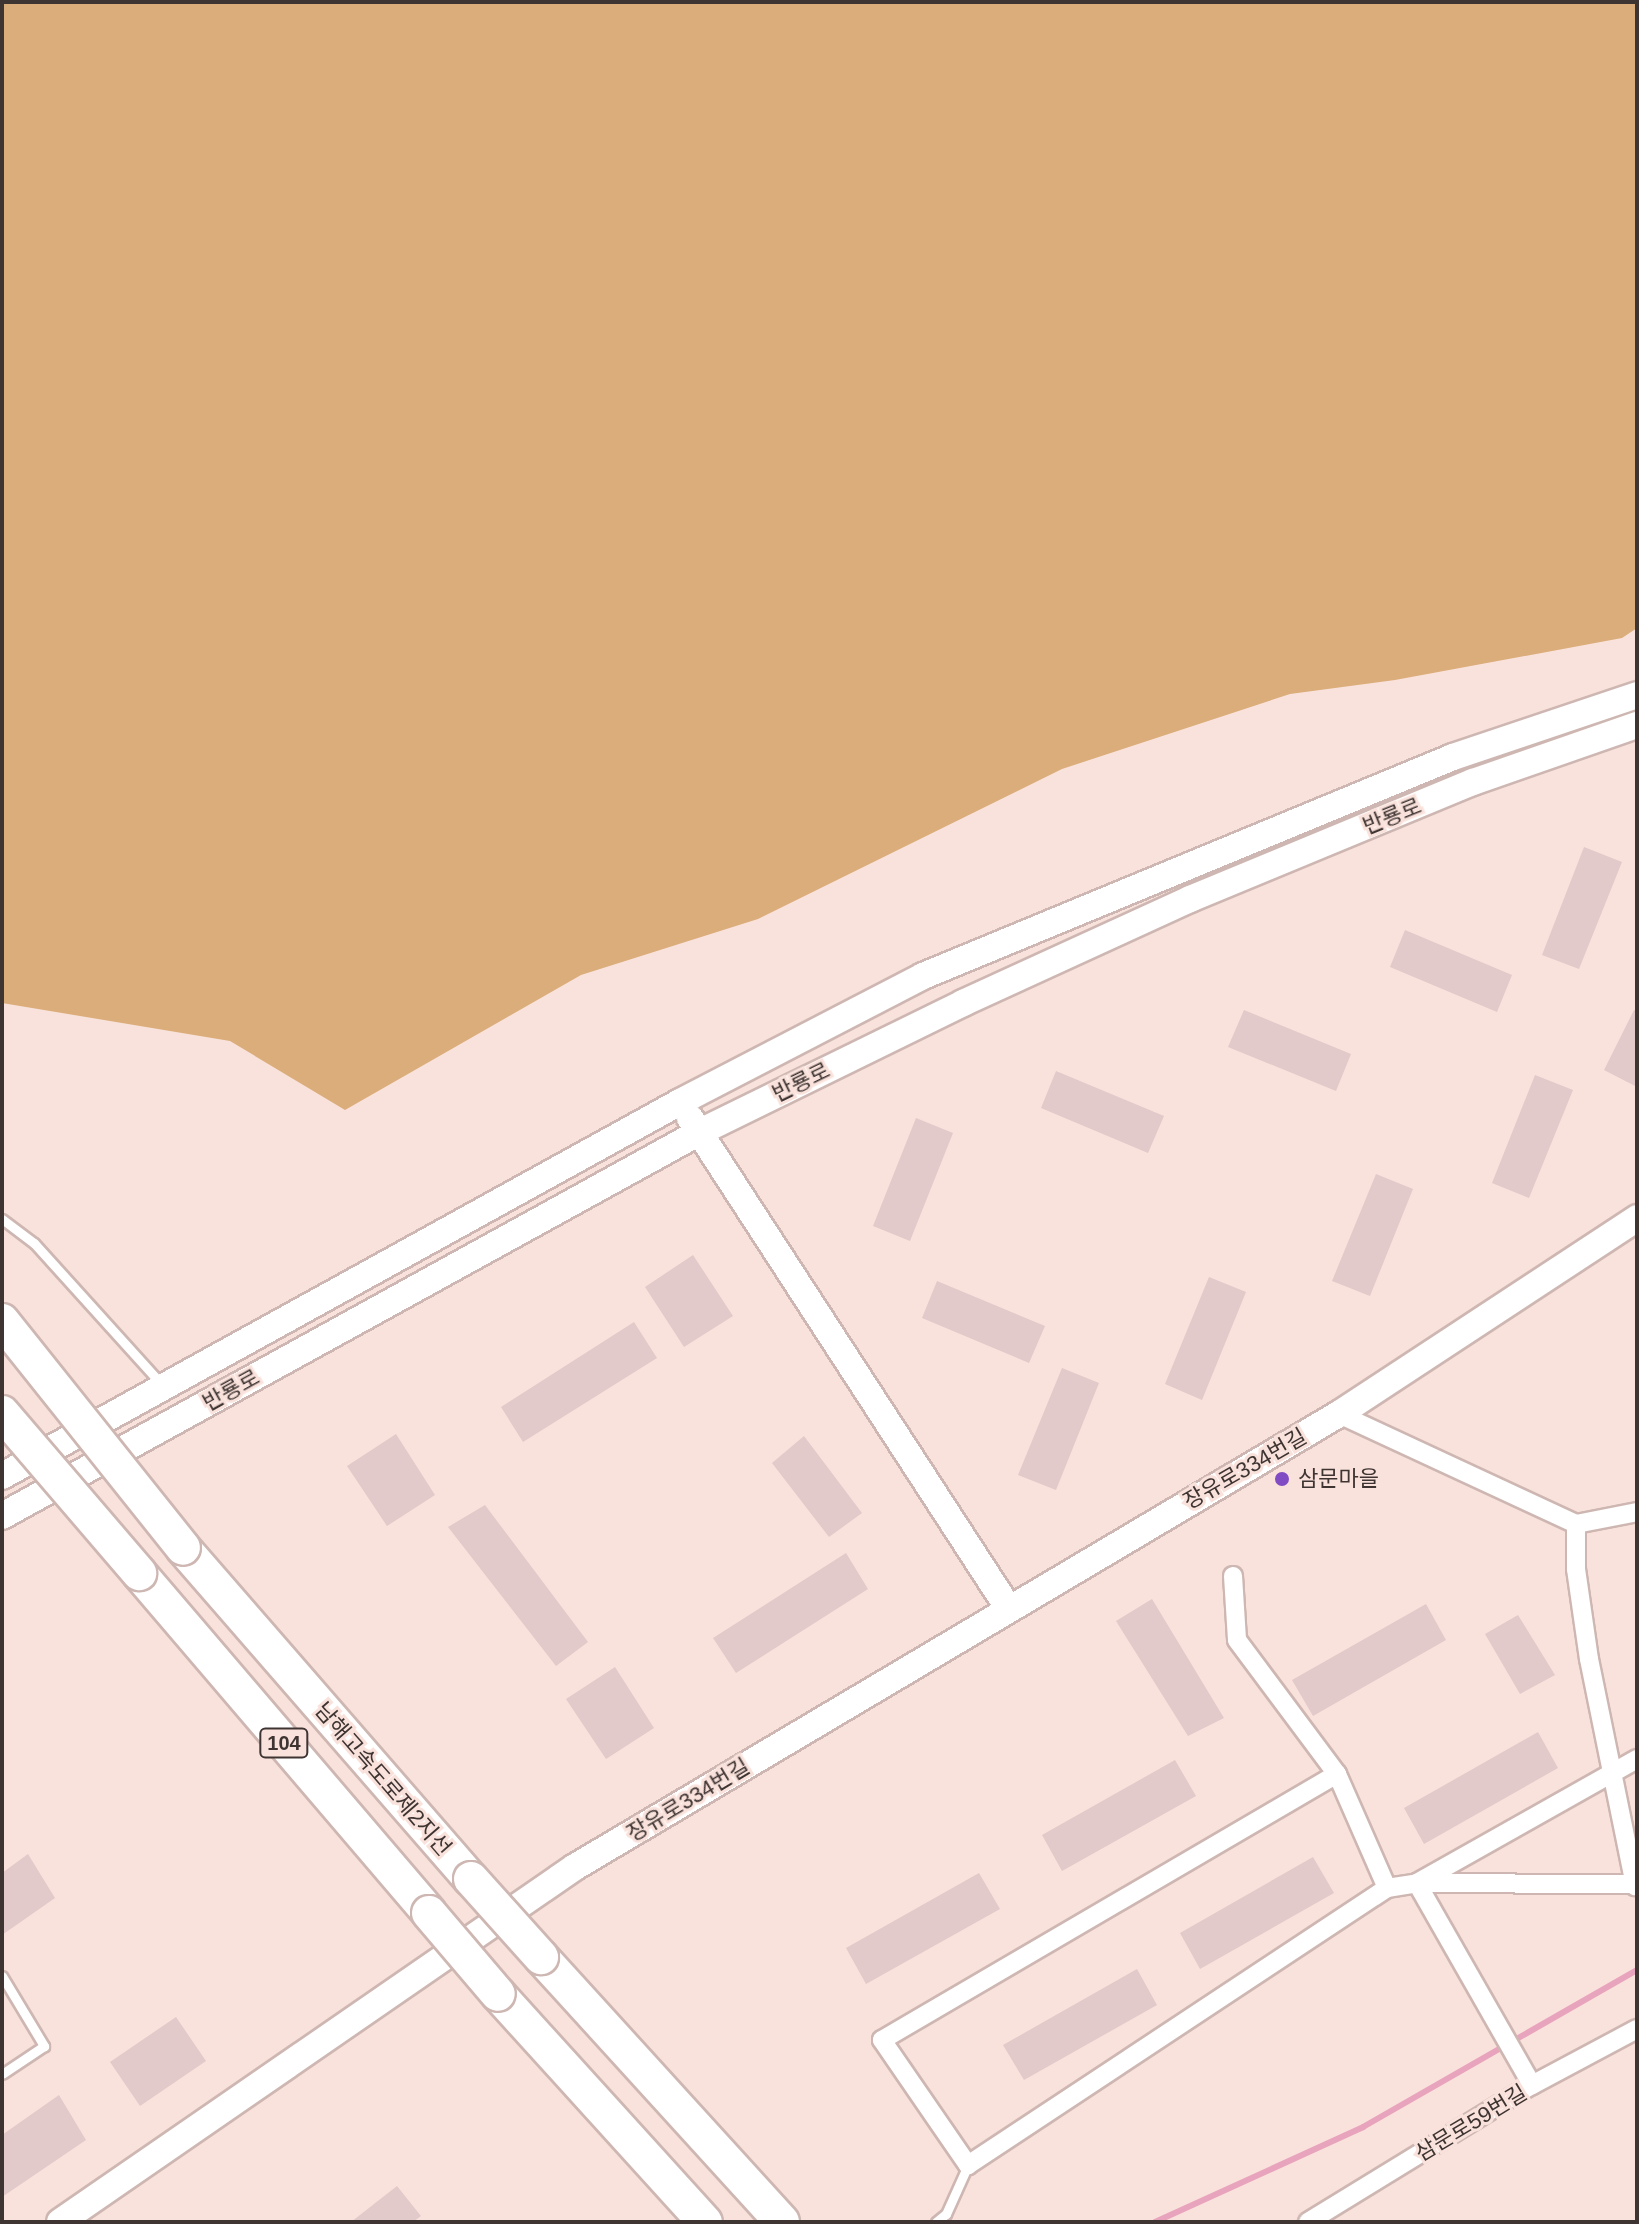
<!DOCTYPE html>
<html>
<head>
<meta charset="utf-8">
<style>
  body { margin:0 }
  #map { position:relative; width:1639px; height:2224px; overflow:hidden; background:#fae2dc; font-family:Helvetica,"Noto Sans KR",sans-serif }
  div>[style] { position:absolute }
  .forest>* { inset:0; background:#daad7a }
  .stream>* { height:6px; margin:-3px; padding:0 3px; transform-origin:3px; border-radius:3px; background:#e8a4bd }
  .building>* { inset:0; background:#e2c9ca }
  .roads { filter:drop-shadow(2px 0 #ceb7b2) drop-shadow(-2px 0 #ceb7b2) drop-shadow(0 2px #ceb7b2) drop-shadow(0 -2px #ceb7b2) }
  .lane>* { height:9px; margin:-4.5px; padding:0 4.5px; transform-origin:4.5px; border-radius:4.5px; background:#fff }
  .street>* { height:18px; margin:-9px; padding:0 9px; transform-origin:9px; border-radius:9px; background:#fff }
  .secondary>* { height:26px; margin:-13px; padding:0 13px; transform-origin:13px; border-radius:13px; background:#fff }
  .highway>* { height:34px; margin:-17px; padding:0 17px; transform-origin:17px; border-radius:17px; background:#fff }
  .bridges { filter:drop-shadow(2px 0 #ceb7b2) drop-shadow(-2px 0 #ceb7b2) drop-shadow(0 2px #ceb7b2) drop-shadow(0 -2px #ceb7b2) }
  .highway-bridge>* { height:34px; margin:-17px; padding:0 17px; transform-origin:17px; border-radius:17px; background:#fff }
  .dots>* { width:22px; height:22px; translate:-50% -50%; box-sizing:border-box; border:4px solid #fae2dc; border-radius:50% }
  span { translate:-50% -50%; white-space:nowrap; text-align:center; line-height:1.15; -webkit-text-stroke:6px #fae2dc; paint-order:stroke }
  .shield-label span { padding:2px 6px; background:#fae2dc; border:2px solid; border-radius:6px; -webkit-text-stroke-width:0 }
  .shield-label { font-size:20px; color:#3e3432; font-weight:700 }
  .street-label { font-size:22px; color:#3e3432 }
  .poi-label { font-size:22px; color:#3e3432 }
  .left { translate:0 -50%; text-align:left }
  .frame { position:absolute; inset:0; border:4px solid #3e3432; pointer-events:none }
</style>
</head>
<body>
<div id="map">
  <div class="forest">
    <div style="clip-path:polygon(2px 2px,1637px 2px,1637px 628px,1622px 638px,1395px 680px,1290px 694px,1062px 769px,758px 919px,581px 975px,345px 1110px,230px 1041px,2px 1003px)"></div>
  </div>
  <div class="stream">
    <div style="left:1155px;top:2222px;width:229px;rotate:-24.5deg"></div>
    <div style="left:1363px;top:2127px;width:316px;rotate:-29.8deg"></div>
  </div>
  <div class="building">
    <div style="clip-path:polygon(1584px 847px,1622px 862px,1579px 969px,1542px 955px)"></div>
    <div style="clip-path:polygon(1405px 930px,1512px 975px,1497px 1012px,1390px 967px)"></div>
    <div style="clip-path:polygon(1244px 1010px,1351px 1054px,1336px 1091px,1228px 1047px)"></div>
    <div style="clip-path:polygon(1634px 1010px,1637px 1011px,1637px 1087px,1604px 1070px)"></div>
    <div style="clip-path:polygon(1056px 1071px,1164px 1116px,1148px 1153px,1041px 1108px)"></div>
    <div style="clip-path:polygon(1535px 1075px,1573px 1090px,1529px 1198px,1492px 1183px)"></div>
    <div style="clip-path:polygon(916px 1118px,953px 1133px,910px 1241px,873px 1226px)"></div>
    <div style="clip-path:polygon(1376px 1174px,1413px 1189px,1370px 1296px,1332px 1281px)"></div>
    <div style="clip-path:polygon(693px 1255px,733px 1316px,684px 1347px,645px 1287px)"></div>
    <div style="clip-path:polygon(1209px 1277px,1246px 1292px,1202px 1400px,1165px 1384px)"></div>
    <div style="clip-path:polygon(937px 1281px,1045px 1326px,1029px 1363px,922px 1318px)"></div>
    <div style="clip-path:polygon(634px 1322px,657px 1358px,523px 1442px,501px 1407px)"></div>
    <div style="clip-path:polygon(1062px 1368px,1099px 1383px,1056px 1490px,1018px 1475px)"></div>
    <div style="clip-path:polygon(396px 1434px,435px 1495px,387px 1526px,347px 1466px)"></div>
    <div style="clip-path:polygon(804px 1436px,862px 1513px,829px 1537px,772px 1463px)"></div>
    <div style="clip-path:polygon(485px 1505px,588px 1642px,556px 1666px,448px 1527px)"></div>
    <div style="clip-path:polygon(846px 1553px,868px 1589px,736px 1673px,713px 1638px)"></div>
    <div style="clip-path:polygon(1152px 1599px,1224px 1718px,1188px 1736px,1116px 1621px)"></div>
    <div style="clip-path:polygon(1426px 1604px,1446px 1640px,1313px 1716px,1292px 1680px)"></div>
    <div style="clip-path:polygon(1518px 1615px,1555px 1675px,1520px 1694px,1485px 1634px)"></div>
    <div style="clip-path:polygon(615px 1667px,654px 1728px,606px 1759px,566px 1699px)"></div>
    <div style="clip-path:polygon(1538px 1732px,1558px 1768px,1424px 1844px,1404px 1808px)"></div>
    <div style="clip-path:polygon(1175px 1760px,1196px 1796px,1062px 1871px,1042px 1835px)"></div>
    <div style="clip-path:polygon(28px 1854px,55px 1898px,2px 1935px,2px 1873px)"></div>
    <div style="clip-path:polygon(1313px 1857px,1334px 1893px,1200px 1969px,1180px 1933px)"></div>
    <div style="clip-path:polygon(979px 1873px,1000px 1909px,866px 1984px,846px 1948px)"></div>
    <div style="clip-path:polygon(1137px 1969px,1157px 2005px,1024px 2080px,1003px 2045px)"></div>
    <div style="clip-path:polygon(176px 2017px,206px 2061px,140px 2106px,110px 2062px)"></div>
    <div style="clip-path:polygon(59px 2095px,86px 2140px,2px 2197px,2px 2135px)"></div>
    <div style="clip-path:polygon(397px 2186px,421px 2216px,413px 2222px,351px 2222px)"></div>
  </div>
  <div class="roads">
    <div class="lane">
      <div style="left:2px;top:1219px;width:40px;rotate:37deg"></div>
      <div style="left:34px;top:1243px;width:193px;rotate:47.9deg"></div>
      <div style="left:2px;top:1976px;width:82px;rotate:59deg"></div>
      <div style="left:44px;top:2046px;width:50px;rotate:146.3deg"></div>
      <div style="left:936px;top:2222px;width:13px;rotate:-39deg"></div>
      <div style="left:946px;top:2214px;width:54px;rotate:-65.8deg"></div>
    </div>
    <div class="street">
      <div style="left:1339px;top:1414px;width:261px;rotate:24.9deg"></div>
      <div style="left:1576px;top:1524px;width:45px;rotate:90deg"></div>
      <div style="left:1576px;top:1569px;width:91px;rotate:81.8deg"></div>
      <div style="left:1589px;top:1659px;width:232px;rotate:78.5deg"></div>
      <div style="left:1576px;top:1524px;width:62px;rotate:-11.1deg"></div>
      <div style="left:1233px;top:1576px;width:64px;rotate:86.4deg"></div>
      <div style="left:1237px;top:1640px;width:167px;rotate:53.3deg"></div>
      <div style="left:1337px;top:1774px;width:124px;rotate:66.3deg"></div>
      <div style="left:1337px;top:1774px;width:527px;rotate:149.69deg"></div>
      <div style="left:882px;top:2040px;width:152px;rotate:55.5deg"></div>
      <div style="left:968px;top:2165px;width:502px;rotate:-33.47deg"></div>
      <div style="left:1387px;top:1888px;width:30px;rotate:-9deg"></div>
      <div style="left:1417px;top:1883px;width:253px;rotate:-29.4deg"></div>
      <div style="left:1532px;top:2085px;width:232px;rotate:-119.7deg"></div>
      <div style="left:1417px;top:1883px;width:220px;rotate:0.3deg"></div>
      <div style="left:1308px;top:2222px;width:263px;rotate:-31.5deg"></div>
      <div style="left:1532px;top:2085px;width:119px;rotate:-28.1deg"></div>
    </div>
    <div class="secondary">
      <div style="left:690px;top:1118px;width:582px;rotate:56.99deg"></div>
      <div style="left:2px;top:1476px;width:774px;rotate:-28.88deg"></div>
      <div style="left:680px;top:1102px;width:274px;rotate:-27.4deg"></div>
      <div style="left:923px;top:976px;width:573px;rotate:-22.45deg"></div>
      <div style="left:1453px;top:757px;width:194px;rotate:-18.6deg"></div>
      <div style="left:2px;top:1516px;width:797px;rotate:-28.82deg"></div>
      <div style="left:700px;top:1132px;width:293px;rotate:-26.1deg"></div>
      <div style="left:963px;top:1003px;width:250px;rotate:-24.6deg"></div>
      <div style="left:1190px;top:899px;width:306px;rotate:-22.5deg"></div>
      <div style="left:1473px;top:782px;width:174px;rotate:-19.2deg"></div>
      <div style="left:60px;top:2222px;width:625px;rotate:-34.58deg"></div>
      <div style="left:575px;top:1867px;width:888px;rotate:-30.67deg"></div>
      <div style="left:1339px;top:1414px;width:357px;rotate:-33.3deg"></div>
    </div>
    <div class="highway">
      <div style="left:183px;top:1548px;width:439px;rotate:49deg"></div>
      <div style="left:139px;top:1573px;width:447px;rotate:49.5deg"></div>
      <div style="left:541px;top:1957px;width:358px;rotate:47.7deg"></div>
      <div style="left:498px;top:1994px;width:308px;rotate:47.8deg"></div>
    </div>
  </div>
  <div class="bridges">
    <div class="highway-bridge">
      <div style="left:2px;top:1321px;width:290px;rotate:51.4deg"></div>
      <div style="left:2px;top:1413px;width:211px;rotate:49.4deg"></div>
      <div style="left:471px;top:1879px;width:105px;rotate:48.1deg"></div>
      <div style="left:429px;top:1913px;width:106px;rotate:49.6deg"></div>
    </div>
  </div>
  <div class="dots">
    <div style="left:1282px;top:1479px;background:#804bc3"></div>
  </div>
  <div class="shield-label">
    <span style="left:284px;top:1743px">104</span>
  </div>
  <div class="street-label">
    <span style="left:1392px;top:816px;rotate:-22deg">반룡로</span>
    <span style="left:801px;top:1082px;rotate:-26deg">반룡로</span>
    <span style="left:231px;top:1390px;rotate:-29deg">반룡로</span>
    <span style="left:1245px;top:1469px;rotate:-30deg">장유로334번길</span>
    <span style="left:383px;top:1779px;rotate:49deg">남해고속도로제2지선</span>
    <span style="left:688px;top:1800px;rotate:-31deg">장유로334번길</span>
    <span style="left:1471px;top:2123px;rotate:-31deg">삼문로59번길</span>
  </div>
  <div class="poi-label">
    <span class="left" style="left:1298px;top:1479px">삼문마을</span>
  </div>
  <div class="frame"></div>
</div>
</body>
</html>
